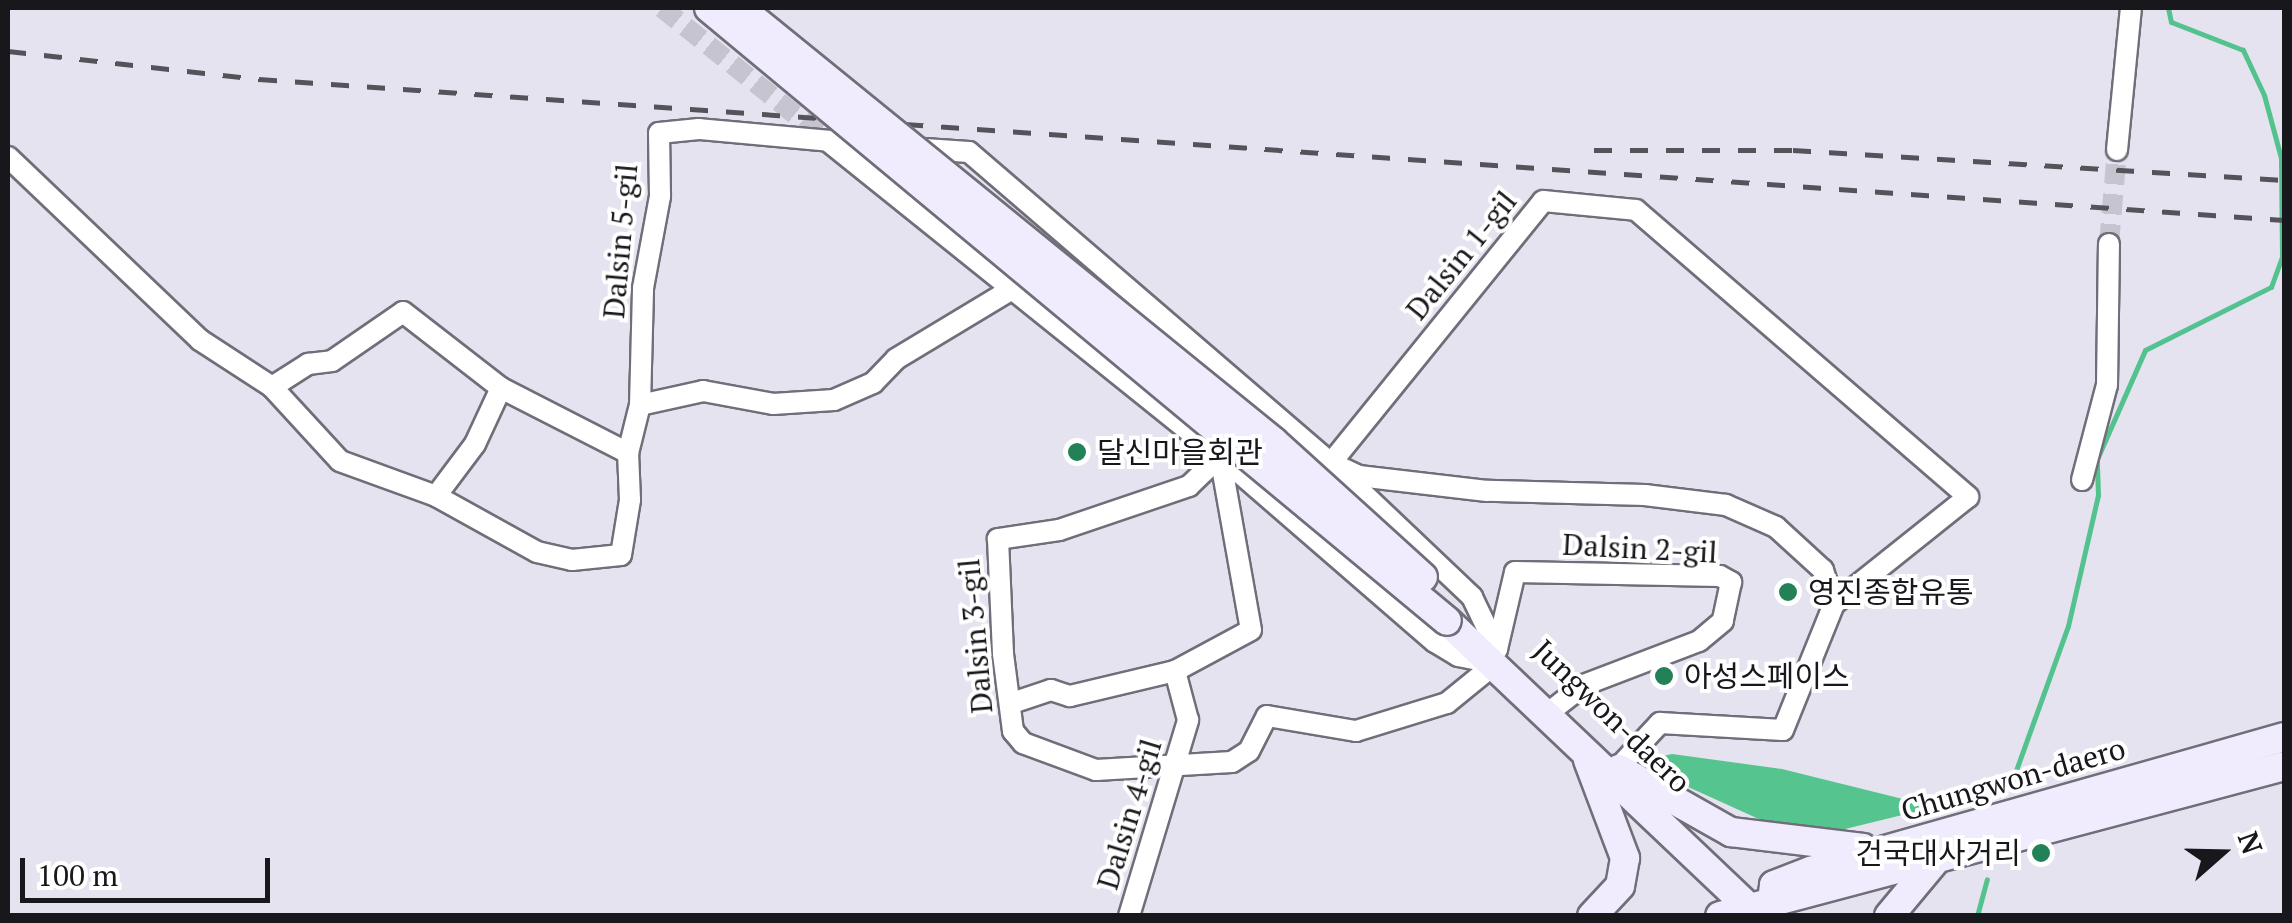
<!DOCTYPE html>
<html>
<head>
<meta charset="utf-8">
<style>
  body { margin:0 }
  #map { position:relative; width:2292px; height:923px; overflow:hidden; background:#e5e3ef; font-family:"PT Serif","Noto Sans KR",serif }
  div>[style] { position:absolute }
  .forest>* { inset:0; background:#55c48f }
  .stream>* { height:5px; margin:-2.5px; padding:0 2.5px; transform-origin:2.5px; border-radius:2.5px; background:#53c28e }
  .street-tunnel>* { height:20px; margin-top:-10px; transform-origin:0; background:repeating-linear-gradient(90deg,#c6c4cf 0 20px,transparent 0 30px) }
  .roads { filter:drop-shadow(2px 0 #706e79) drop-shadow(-2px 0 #706e79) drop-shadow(0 2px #706e79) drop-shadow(0 -2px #706e79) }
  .street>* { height:20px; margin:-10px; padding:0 10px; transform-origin:10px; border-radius:10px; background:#fff }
  .secondary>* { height:28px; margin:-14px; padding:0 14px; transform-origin:14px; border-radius:14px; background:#f0ecfd }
  .rail>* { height:5px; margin-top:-2.5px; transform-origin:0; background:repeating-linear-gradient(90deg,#55535a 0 18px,transparent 0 36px) }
  .bridges { filter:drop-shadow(2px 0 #706e79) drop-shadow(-2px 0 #706e79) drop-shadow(0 2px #706e79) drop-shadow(0 -2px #706e79) }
  .secondary-bridge>* { height:28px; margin:-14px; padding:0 14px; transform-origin:14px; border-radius:14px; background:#f0ecfd }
  .dots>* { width:28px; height:28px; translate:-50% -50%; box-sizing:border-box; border:5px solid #fff; border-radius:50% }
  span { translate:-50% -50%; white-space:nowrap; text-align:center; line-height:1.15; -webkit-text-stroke:8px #fff; paint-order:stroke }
  .street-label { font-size:30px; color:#18171b }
  .poi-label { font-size:30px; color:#18171b }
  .left { translate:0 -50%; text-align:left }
  .right { translate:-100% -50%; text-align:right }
  .frame { position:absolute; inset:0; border:10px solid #18171b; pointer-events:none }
  .north { position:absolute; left:2172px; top:803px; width:100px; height:100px; -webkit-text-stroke:8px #fff; paint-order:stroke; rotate:70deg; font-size:28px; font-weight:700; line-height:40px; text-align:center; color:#18171b }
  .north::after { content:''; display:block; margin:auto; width:35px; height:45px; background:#18171b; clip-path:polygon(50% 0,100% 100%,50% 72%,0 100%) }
  .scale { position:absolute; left:20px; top:858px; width:250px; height:45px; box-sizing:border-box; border:5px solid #18171b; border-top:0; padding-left:12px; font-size:30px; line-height:35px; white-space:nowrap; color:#18171b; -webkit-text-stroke:8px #fff; paint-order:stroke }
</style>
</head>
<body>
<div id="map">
  <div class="forest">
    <div style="clip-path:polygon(1672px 754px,1782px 769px,1935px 807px,1841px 830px,1772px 825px,1686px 786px,1656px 765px,1658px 757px)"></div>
  </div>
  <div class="stream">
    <div style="left:2010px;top:787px;width:171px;rotate:-70.2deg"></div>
    <div style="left:2068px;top:626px;width:134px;rotate:-77.1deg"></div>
    <div style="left:2098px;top:495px;width:36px;rotate:-92deg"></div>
    <div style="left:2097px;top:459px;width:119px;rotate:-66.2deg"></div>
    <div style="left:2145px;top:350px;width:141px;rotate:-26.6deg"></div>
    <div style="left:2271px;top:287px;width:33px;rotate:-70deg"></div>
    <div style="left:2282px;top:256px;width:98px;rotate:-90.6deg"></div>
    <div style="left:2281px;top:158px;width:65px;rotate:-105.1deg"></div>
    <div style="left:2264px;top:95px;width:50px;rotate:-115deg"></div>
    <div style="left:2243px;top:50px;width:77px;rotate:-158.7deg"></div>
    <div style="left:2171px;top:22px;width:14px;rotate:-102deg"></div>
    <div style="left:1977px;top:916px;width:38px;rotate:-75deg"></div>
  </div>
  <div class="street-tunnel">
    <div style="left:662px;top:8px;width:214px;rotate:38.7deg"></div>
    <div style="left:2109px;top:244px;width:94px;rotate:-85.1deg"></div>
  </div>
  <div class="roads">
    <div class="street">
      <div style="left:829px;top:142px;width:501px;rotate:38.77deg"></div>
      <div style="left:1220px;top:456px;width:284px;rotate:40.9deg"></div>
      <div style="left:1435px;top:642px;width:27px;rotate:31deg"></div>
      <div style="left:1458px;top:656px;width:32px;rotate:11deg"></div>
      <div style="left:910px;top:148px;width:59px;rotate:3.9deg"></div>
      <div style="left:969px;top:152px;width:477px;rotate:40.7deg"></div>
      <div style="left:1331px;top:463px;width:195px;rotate:43.5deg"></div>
      <div style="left:1472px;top:597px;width:58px;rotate:64.3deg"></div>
      <div style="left:2117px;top:150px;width:143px;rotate:-84.4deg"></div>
      <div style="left:8px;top:157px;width:265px;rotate:43.6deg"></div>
      <div style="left:200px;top:340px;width:86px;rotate:33.1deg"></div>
      <div style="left:272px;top:387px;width:43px;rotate:-32.6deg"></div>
      <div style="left:308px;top:364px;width:24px;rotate:-7deg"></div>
      <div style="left:332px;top:361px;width:86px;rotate:-34.6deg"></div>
      <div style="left:403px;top:312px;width:124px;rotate:37.8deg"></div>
      <div style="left:501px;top:388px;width:143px;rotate:27.1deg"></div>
      <div style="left:628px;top:453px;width:49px;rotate:-76deg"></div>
      <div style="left:640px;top:405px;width:65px;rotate:-12.5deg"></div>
      <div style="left:703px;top:391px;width:71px;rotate:10.5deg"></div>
      <div style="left:773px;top:404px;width:61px;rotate:-3.8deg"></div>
      <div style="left:834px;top:400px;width:43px;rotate:-23.6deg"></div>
      <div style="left:873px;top:383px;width:33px;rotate:-46deg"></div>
      <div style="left:896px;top:359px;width:135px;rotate:-31.1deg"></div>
      <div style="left:272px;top:387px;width:100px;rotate:47.4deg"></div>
      <div style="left:340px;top:461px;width:102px;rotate:20deg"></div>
      <div style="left:436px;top:496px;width:115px;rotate:29deg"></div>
      <div style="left:537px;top:552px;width:36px;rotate:13deg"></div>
      <div style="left:572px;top:560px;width:49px;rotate:-5.8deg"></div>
      <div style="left:621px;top:555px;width:56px;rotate:-80.7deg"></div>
      <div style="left:630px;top:500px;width:47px;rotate:-92.4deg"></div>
      <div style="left:640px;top:405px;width:117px;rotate:-88.5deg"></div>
      <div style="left:643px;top:288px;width:94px;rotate:-79.5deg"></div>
      <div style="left:660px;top:196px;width:63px;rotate:-90.9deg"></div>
      <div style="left:659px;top:133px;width:40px;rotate:-5.7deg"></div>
      <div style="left:699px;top:129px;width:178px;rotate:5.2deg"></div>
      <div style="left:1220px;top:456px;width:43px;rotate:135.9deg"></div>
      <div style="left:1189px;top:486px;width:137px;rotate:161.3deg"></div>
      <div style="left:1059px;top:530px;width:62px;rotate:171.6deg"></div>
      <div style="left:998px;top:539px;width:115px;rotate:87.5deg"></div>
      <div style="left:1003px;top:654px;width:78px;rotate:82.6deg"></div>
      <div style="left:1013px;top:731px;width:16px;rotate:50deg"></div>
      <div style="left:1023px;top:743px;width:78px;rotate:20.3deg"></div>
      <div style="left:1096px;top:770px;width:136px;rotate:-3.4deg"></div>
      <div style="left:1232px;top:762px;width:20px;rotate:-33deg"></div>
      <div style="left:1249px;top:751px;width:39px;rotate:-63deg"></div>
      <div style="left:1267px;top:716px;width:90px;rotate:9.6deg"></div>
      <div style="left:1356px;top:731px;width:95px;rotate:-17.1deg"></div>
      <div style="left:1447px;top:703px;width:63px;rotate:-39.2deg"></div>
      <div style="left:2082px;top:480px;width:98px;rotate:-75.3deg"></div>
      <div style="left:2107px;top:385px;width:141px;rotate:-89.2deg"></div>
      <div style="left:436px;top:496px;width:65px;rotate:-53.1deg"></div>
      <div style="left:475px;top:444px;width:62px;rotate:-65.1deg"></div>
      <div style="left:1497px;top:649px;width:79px;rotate:-76.8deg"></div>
      <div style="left:1515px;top:572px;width:205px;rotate:1.1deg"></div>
      <div style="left:1720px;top:576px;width:13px;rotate:29deg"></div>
      <div style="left:1731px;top:582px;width:40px;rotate:102deg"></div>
      <div style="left:1723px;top:621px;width:31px;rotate:140deg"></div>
      <div style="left:1699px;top:641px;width:123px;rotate:159.1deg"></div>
      <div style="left:1584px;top:685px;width:36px;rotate:142deg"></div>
      <div style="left:1012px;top:703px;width:41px;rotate:-18.4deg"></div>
      <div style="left:1051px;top:690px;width:20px;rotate:18deg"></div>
      <div style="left:1070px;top:696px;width:108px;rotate:-13.4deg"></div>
      <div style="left:1175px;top:671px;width:86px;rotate:-28.3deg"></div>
      <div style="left:1251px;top:630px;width:177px;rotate:-100.1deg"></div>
      <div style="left:1618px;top:768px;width:62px;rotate:-47deg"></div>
      <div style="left:1660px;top:723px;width:123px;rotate:3.3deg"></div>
      <div style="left:1783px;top:730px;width:136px;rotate:-68deg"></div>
      <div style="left:1834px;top:604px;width:36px;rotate:-108deg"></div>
      <div style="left:1823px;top:570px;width:64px;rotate:-137.5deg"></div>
      <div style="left:1776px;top:527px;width:55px;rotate:-156.3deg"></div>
      <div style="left:1726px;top:505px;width:82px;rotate:-173deg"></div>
      <div style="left:1645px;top:495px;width:158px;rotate:-178.5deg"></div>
      <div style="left:1487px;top:491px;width:129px;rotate:-173.3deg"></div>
      <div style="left:1359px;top:476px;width:31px;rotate:-155deg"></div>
      <div style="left:1331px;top:463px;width:337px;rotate:-51deg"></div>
      <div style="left:1543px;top:201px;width:93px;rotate:5.5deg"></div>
      <div style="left:1636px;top:210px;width:439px;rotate:40.8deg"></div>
      <div style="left:1968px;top:497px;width:171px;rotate:141.4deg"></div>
      <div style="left:1129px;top:916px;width:205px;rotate:-73.2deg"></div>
      <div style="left:1188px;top:720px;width:51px;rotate:-104.9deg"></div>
    </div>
    <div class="secondary">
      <div style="left:1447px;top:621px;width:427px;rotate:43.5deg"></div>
      <div style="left:1588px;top:760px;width:105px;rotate:69.3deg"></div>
      <div style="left:1625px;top:858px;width:28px;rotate:100deg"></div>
      <div style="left:1620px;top:886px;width:41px;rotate:133deg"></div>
      <div style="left:1619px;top:769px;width:129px;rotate:29.4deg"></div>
      <div style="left:1731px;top:832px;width:133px;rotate:6.9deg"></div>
      <div style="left:1772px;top:900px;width:15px;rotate:-82deg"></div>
      <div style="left:1774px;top:885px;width:40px;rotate:-21deg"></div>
      <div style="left:1811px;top:871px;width:492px;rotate:-15.8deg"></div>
      <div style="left:1720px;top:916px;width:584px;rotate:-14.89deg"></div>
      <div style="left:1889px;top:916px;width:70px;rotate:-50.2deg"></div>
    </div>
  </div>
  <div class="rail">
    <div style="left:8px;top:51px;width:253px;rotate:6.4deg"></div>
    <div style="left:259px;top:79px;width:2030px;rotate:3.98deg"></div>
    <div style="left:1594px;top:150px;width:199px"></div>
    <div style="left:1793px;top:150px;width:492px;rotate:3.5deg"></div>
  </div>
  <div class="bridges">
    <div class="secondary-bridge">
      <div style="left:709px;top:8px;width:959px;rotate:39.71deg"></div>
      <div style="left:740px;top:8px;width:688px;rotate:39.1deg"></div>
      <div style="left:1274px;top:442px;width:201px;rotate:42.2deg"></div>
    </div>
  </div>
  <div class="dots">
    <div style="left:1077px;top:452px;background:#238158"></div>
    <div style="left:1788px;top:592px;background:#238158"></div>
    <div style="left:1664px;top:676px;background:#238158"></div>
    <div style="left:2041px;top:853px;background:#238158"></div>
  </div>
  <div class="street-label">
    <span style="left:620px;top:241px;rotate:-85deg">Dalsin 5-gil</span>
    <span style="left:1461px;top:255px;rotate:-51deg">Dalsin 1-gil</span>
    <span style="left:1640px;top:548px;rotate:3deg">Dalsin 2-gil</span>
    <span style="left:975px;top:636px;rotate:-95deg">Dalsin 3-gil</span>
    <span style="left:1612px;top:716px;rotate:44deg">Jungwon-daero</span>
    <span style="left:2013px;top:779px;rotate:-16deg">Chungwon-daero</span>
    <span style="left:1129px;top:814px;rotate:-73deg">Dalsin 4-gil</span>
  </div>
  <div class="poi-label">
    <span class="left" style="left:1097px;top:452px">달신마을회관</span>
    <span class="left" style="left:1808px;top:592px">영진종합유통</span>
    <span class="left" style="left:1684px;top:676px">아성스페이스</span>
    <span class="right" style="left:2021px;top:853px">건국대사거리</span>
  </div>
  <div class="frame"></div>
  <div class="north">N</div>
  <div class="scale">100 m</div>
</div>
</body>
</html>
